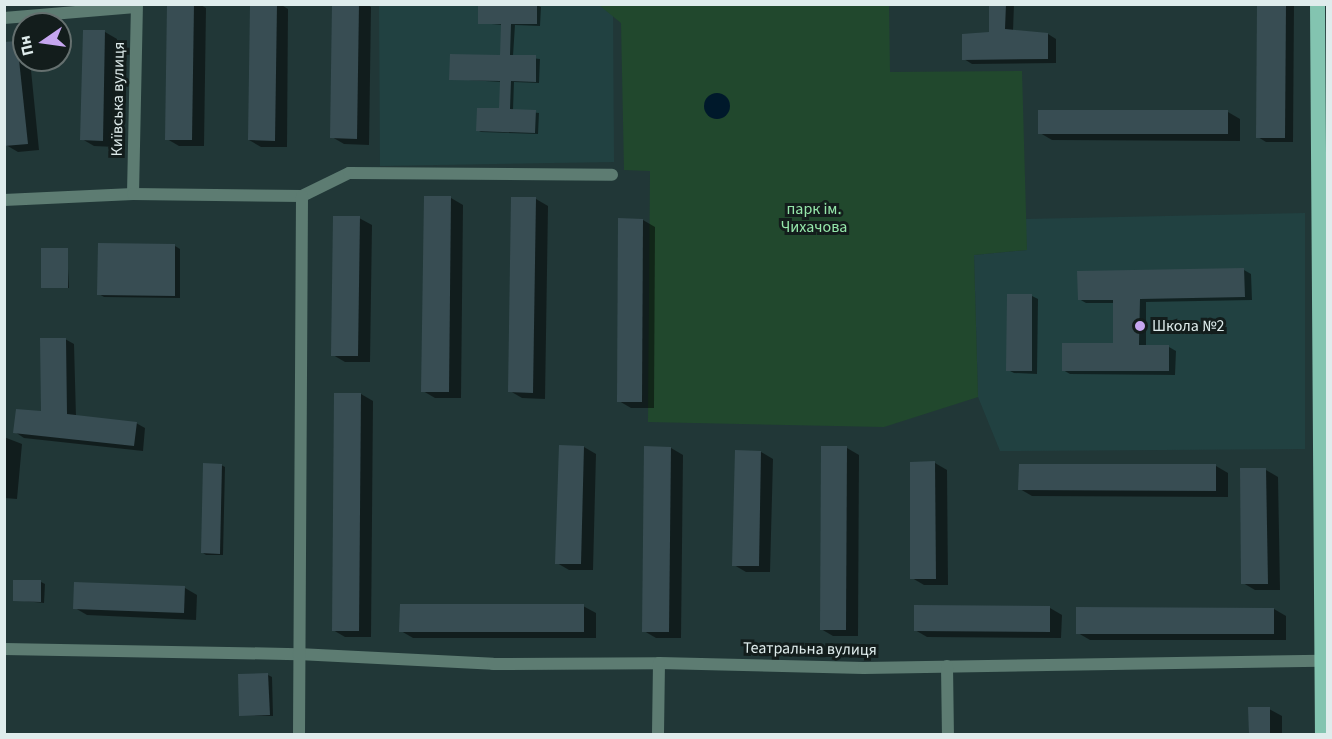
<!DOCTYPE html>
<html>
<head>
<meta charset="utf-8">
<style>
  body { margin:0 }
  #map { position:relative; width:1332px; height:739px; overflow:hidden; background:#213737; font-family:"Source Sans 3",sans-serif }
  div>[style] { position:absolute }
  .built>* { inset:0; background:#214141 }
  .green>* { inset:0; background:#21482d }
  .water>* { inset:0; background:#00192b }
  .round { border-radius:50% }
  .shadow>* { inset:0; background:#0007 }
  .building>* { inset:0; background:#384d53 }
  .street>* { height:12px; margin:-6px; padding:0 6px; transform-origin:6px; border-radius:6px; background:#5d7c72 }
  .primary>* { height:15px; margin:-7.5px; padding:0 7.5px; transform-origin:7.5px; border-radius:7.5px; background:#83c4b0 }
  .dots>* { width:16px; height:16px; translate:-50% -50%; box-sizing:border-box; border:3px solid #131d1c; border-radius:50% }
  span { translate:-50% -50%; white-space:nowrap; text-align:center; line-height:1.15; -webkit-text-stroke:6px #131d1c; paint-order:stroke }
  .street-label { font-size:16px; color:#dfecec }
  .park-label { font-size:16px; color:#95e6aa }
  .poi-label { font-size:16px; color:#dfecec }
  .left { translate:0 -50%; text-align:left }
  .frame { position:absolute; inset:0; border:6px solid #dfecec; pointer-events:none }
  .north { position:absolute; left:12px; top:12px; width:60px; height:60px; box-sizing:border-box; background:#131d1c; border:2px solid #65706f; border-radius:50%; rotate:257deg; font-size:16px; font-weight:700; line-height:24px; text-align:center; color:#dfecec }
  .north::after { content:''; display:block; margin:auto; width:21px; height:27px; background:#c6a6f0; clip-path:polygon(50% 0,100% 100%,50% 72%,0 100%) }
</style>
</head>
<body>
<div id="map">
  <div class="built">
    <div style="clip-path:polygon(379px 5px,613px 5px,614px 162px,380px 166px)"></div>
    <div style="clip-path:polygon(1305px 213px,1305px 449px,1000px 451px,978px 397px,974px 255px,1027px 250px,1025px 219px)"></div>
  </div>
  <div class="green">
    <div style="clip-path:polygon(599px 5px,889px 5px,890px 72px,1022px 71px,1027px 250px,974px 255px,978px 397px,884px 427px,648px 422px,650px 171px,624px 170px,621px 23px)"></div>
  </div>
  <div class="water">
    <div class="round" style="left:704px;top:93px;width:26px;height:26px"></div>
  </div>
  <div class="shadow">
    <div style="clip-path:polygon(168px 4px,199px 4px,206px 8px,204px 146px,179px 146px,167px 139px)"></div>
    <div style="clip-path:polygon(251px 4px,280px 4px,288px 9px,287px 147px,261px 147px,249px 140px)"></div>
    <div style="clip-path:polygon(333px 4px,367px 4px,371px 7px,369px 145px,344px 144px,332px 137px)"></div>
    <div style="clip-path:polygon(990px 4px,1014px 4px,1013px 31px,1048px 34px,1056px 39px,1056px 63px,972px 64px,964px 59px,990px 34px)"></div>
    <div style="clip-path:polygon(1259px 4px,1294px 4px,1293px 142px,1266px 142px,1258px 137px)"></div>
    <div style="clip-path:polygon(537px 5px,541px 7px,540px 26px,515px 25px,513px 56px,540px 59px,539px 83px,514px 82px,513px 110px,539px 113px,538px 134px,481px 132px,477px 130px,501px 110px,502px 82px,451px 79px,501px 56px,503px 25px,480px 23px)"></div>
    <div style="clip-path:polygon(84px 31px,105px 32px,117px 39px,115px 147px,94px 146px,82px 139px)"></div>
    <div style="clip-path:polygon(16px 43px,24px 47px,24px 60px,30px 60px,39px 150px,18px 152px,6px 145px)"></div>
    <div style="clip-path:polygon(1040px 111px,1228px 112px,1240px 119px,1240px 141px,1052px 140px,1040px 133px)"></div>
    <div style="clip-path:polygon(425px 198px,451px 198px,463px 205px,461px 398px,435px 398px,423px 391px)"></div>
    <div style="clip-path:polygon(536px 199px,548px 206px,545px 399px,522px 398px,510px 391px)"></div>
    <div style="clip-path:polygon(359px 218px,372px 225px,370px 362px,345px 362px,333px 355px)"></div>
    <div style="clip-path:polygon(643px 220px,655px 227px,654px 408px,631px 408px,619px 401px)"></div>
    <div style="clip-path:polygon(175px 246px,180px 249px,180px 298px,104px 297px,99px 294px)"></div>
    <div style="clip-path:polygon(67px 250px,69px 288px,44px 288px)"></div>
    <div style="clip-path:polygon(1244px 270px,1251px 274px,1252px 300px,1146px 302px,1146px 347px,1169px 347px,1176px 351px,1175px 375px,1070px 374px,1063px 370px,1115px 345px,1115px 303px,1086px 303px,1079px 299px)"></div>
    <div style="clip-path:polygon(1032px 296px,1038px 299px,1037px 374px,1014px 373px,1008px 370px)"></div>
    <div style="clip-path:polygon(65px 339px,74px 344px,76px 417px,136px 423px,145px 428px,143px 451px,24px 438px,15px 432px,43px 413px)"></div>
    <div style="clip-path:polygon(361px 394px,373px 401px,371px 637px,345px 637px,333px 630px)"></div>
    <div style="clip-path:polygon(4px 437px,22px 444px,17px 499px,4px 498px)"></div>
    <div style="clip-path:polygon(584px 447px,596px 454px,593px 570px,569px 570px,557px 563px)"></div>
    <div style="clip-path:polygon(671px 448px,683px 455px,681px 638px,656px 638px,644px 631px)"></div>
    <div style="clip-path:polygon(847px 448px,859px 455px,858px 636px,833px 636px,821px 629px)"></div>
    <div style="clip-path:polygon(737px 451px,761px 452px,773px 459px,770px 572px,746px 572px,734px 565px)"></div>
    <div style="clip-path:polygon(935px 463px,947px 470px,948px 585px,924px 585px,912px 578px)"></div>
    <div style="clip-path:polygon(221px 465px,225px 467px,223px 555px,206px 555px,203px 553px)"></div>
    <div style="clip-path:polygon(1216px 466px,1228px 473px,1228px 497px,1032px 496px,1020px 489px)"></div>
    <div style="clip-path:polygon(1242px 470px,1266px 470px,1278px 477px,1280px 590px,1255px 590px,1243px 583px)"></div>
    <div style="clip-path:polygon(41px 582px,45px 584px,44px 603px,15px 600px)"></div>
    <div style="clip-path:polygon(185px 588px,197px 595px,196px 620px,87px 615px,75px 608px)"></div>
    <div style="clip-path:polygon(583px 606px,596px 613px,596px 638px,413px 638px,401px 631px)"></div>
    <div style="clip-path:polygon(1050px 608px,1062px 615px,1061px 638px,927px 637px,915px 630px)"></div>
    <div style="clip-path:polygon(1274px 609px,1286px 616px,1286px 640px,1090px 640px,1078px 633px)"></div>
    <div style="clip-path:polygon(268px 675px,272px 677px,273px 716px,240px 715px)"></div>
    <div style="clip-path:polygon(1269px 709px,1282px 716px,1282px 734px,1250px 734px)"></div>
  </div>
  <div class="building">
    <div style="clip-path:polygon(167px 4px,194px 4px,192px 140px,165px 140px)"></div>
    <div style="clip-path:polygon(250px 4px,277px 4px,275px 141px,248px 140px)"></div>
    <div style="clip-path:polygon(332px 4px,359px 4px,357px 139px,330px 138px)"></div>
    <div style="clip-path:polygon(478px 4px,537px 4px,537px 24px,511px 24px,510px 55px,536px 55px,536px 82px,511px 81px,510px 109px,536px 110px,535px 133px,476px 131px,477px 108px,499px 108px,500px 81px,449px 80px,450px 54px,500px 55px,501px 24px,478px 24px)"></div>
    <div style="clip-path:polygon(989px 4px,1006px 4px,1005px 29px,1048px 33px,1048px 59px,962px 60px,962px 34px,989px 32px)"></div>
    <div style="clip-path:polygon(1257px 4px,1286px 4px,1285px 138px,1256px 138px)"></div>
    <div style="clip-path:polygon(83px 30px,105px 30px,103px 141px,80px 140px)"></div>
    <div style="clip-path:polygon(17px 41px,28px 144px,4px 146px,4px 42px)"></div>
    <div style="clip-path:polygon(1038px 110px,1228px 110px,1228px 134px,1038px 134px)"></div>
    <div style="clip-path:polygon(424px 196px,451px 196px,449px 392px,421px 392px)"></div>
    <div style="clip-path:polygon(511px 197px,536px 197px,533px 393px,508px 392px)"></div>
    <div style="clip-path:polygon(333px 216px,360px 216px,358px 356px,331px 356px)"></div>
    <div style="clip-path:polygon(618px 218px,643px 219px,642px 402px,617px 402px)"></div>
    <div style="clip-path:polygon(98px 243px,175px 244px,175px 296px,97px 295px)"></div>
    <div style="clip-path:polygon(41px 248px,68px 248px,68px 288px,41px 288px)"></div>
    <div style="clip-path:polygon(1244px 268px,1245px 297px,1140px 299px,1139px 345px,1169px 345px,1169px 371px,1062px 371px,1062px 343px,1113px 343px,1113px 300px,1078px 300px,1077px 271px)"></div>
    <div style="clip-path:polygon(1007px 294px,1032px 294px,1032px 371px,1006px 371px)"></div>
    <div style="clip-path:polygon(40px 338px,66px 338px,67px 414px,137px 422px,134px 446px,13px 433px,16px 409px,41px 411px)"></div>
    <div style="clip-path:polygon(334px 393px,361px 393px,359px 631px,332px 631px)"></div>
    <div style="clip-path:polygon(559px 445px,584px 446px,581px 564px,555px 564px)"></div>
    <div style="clip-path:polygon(644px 446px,671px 447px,669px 632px,642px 632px)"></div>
    <div style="clip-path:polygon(821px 446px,847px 446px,846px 630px,820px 630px)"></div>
    <div style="clip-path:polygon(735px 450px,761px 451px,759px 566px,732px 566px)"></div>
    <div style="clip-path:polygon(935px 461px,936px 579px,910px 579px,910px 462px)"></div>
    <div style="clip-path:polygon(203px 463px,222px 464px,220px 554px,201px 553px)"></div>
    <div style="clip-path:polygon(1019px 464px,1216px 464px,1216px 491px,1018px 490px)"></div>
    <div style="clip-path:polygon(1240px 468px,1266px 468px,1268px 584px,1241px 584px)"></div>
    <div style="clip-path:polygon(13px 580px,41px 580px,41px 602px,13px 601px)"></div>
    <div style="clip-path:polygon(74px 582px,185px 586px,184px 613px,73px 609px)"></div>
    <div style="clip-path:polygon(400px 604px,584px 604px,584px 632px,399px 632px)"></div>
    <div style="clip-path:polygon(914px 605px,1050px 606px,1050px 632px,914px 631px)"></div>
    <div style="clip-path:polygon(1076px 607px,1274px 608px,1274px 634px,1076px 634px)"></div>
    <div style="clip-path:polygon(268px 673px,270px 715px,239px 716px,238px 674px)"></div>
    <div style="clip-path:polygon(1248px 707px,1270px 707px,1270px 735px,1249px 735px)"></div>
  </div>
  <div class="street">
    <div style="left:4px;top:18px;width:132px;rotate:-4.8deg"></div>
    <div style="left:133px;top:194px;width:190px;rotate:-88.8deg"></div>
    <div style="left:4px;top:200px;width:129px;rotate:-2.7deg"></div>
    <div style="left:133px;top:194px;width:169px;rotate:0.7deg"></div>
    <div style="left:302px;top:196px;width:52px;rotate:-26.1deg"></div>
    <div style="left:349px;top:173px;width:263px;rotate:0.4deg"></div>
    <div style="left:4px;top:649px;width:294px;rotate:1deg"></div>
    <div style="left:298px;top:654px;width:195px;rotate:2.9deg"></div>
    <div style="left:493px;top:664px;width:166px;rotate:-0.3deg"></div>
    <div style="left:659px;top:663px;width:205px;rotate:1.4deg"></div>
    <div style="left:864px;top:668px;width:457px;rotate:-0.9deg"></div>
    <div style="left:947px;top:666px;width:68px;rotate:89.2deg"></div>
    <div style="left:299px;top:734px;width:538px;rotate:-89.68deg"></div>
    <div style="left:658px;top:734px;width:71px;rotate:-89.2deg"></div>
  </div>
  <div class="primary">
    <div style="left:1317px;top:4px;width:730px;rotate:89.61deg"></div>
  </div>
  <div class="dots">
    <div style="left:1140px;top:326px;background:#c6a6f0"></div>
  </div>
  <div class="street-label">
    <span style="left:118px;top:99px;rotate:-89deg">Київська вулиця</span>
    <span style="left:810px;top:649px;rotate:1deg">Театральна вулиця</span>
  </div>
  <div class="park-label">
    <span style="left:814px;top:218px">парк ім.<br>Чихачова</span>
  </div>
  <div class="poi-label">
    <span class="left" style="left:1152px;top:326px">Школа №2</span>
  </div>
  <div class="frame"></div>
  <div class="north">Пн</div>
</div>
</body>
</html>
